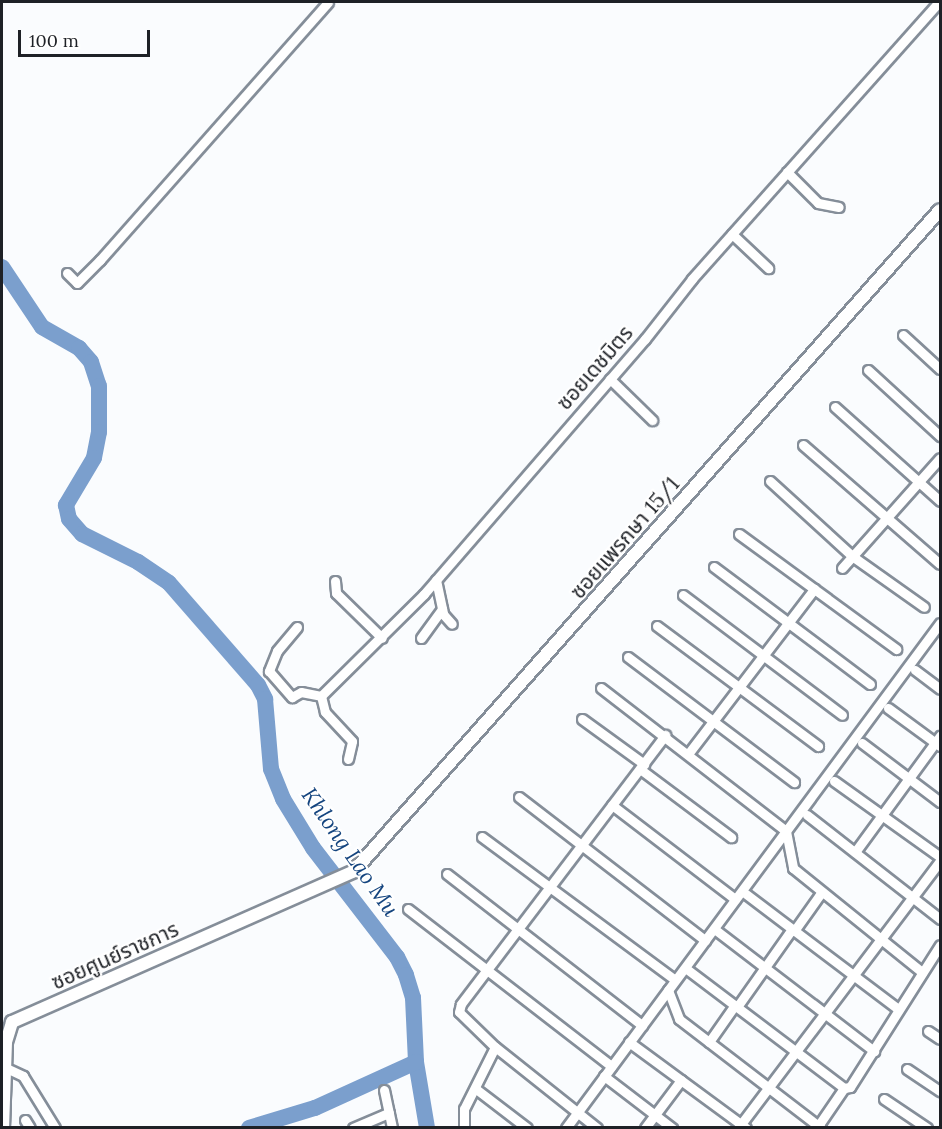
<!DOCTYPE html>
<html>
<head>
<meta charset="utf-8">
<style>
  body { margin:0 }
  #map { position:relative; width:942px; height:1129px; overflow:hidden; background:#fafcfe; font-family:Lora,"Noto Sans Thai",serif }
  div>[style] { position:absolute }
  .river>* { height:16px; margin:-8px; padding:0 8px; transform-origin:8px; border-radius:8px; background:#7b9fcd }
  .roads { filter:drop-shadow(2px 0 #858e99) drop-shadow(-2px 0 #858e99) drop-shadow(0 2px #858e99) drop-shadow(0 -2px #858e99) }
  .street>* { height:9px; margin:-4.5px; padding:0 4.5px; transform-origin:4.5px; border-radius:4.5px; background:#fff }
  .secondary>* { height:12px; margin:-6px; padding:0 6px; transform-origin:6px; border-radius:6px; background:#fff }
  span { translate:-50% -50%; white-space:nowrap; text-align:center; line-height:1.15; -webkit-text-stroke:4.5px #fff; paint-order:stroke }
  .street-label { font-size:21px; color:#1e2126 }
  .water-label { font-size:22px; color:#15457f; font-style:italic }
  .frame { position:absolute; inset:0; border:3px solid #1e2126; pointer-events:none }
  .scale { position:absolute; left:18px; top:30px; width:132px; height:27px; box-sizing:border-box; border:3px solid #1e2126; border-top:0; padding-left:8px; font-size:18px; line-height:21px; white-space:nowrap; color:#1e2126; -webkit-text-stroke:4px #fff; paint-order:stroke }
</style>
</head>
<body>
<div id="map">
  <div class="river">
    <div style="left:2px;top:267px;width:72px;rotate:56.3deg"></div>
    <div style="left:42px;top:327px;width:43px;rotate:29.6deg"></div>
    <div style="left:79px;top:348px;width:18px;rotate:49deg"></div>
    <div style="left:91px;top:362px;width:25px;rotate:72deg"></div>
    <div style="left:99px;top:386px;width:46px;rotate:90deg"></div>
    <div style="left:99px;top:432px;width:26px;rotate:101deg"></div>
    <div style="left:94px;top:458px;width:55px;rotate:120.8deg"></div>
    <div style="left:66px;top:505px;width:14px;rotate:78deg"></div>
    <div style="left:69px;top:519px;width:20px;rotate:49deg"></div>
    <div style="left:82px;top:534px;width:63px;rotate:26.6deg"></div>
    <div style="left:138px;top:562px;width:37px;rotate:34deg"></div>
    <div style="left:169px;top:583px;width:135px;rotate:48.9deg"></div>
    <div style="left:258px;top:685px;width:16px;rotate:63deg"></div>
    <div style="left:265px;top:699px;width:70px;rotate:85.1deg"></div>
    <div style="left:271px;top:769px;width:32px;rotate:68deg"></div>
    <div style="left:283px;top:799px;width:57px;rotate:58.5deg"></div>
    <div style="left:313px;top:848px;width:138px;rotate:52.4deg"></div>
    <div style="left:397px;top:957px;width:20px;rotate:63deg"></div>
    <div style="left:406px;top:975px;width:24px;rotate:73deg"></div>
    <div style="left:413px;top:998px;width:64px;rotate:87.3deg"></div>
    <div style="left:416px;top:1062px;width:67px;rotate:80.5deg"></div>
    <div style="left:249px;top:1128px;width:69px;rotate:-16.9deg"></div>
    <div style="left:315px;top:1108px;width:111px;rotate:-24.5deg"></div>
  </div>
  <div class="roads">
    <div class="street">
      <div style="left:787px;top:172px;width:44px;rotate:45deg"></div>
      <div style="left:818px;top:203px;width:21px;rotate:11deg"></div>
      <div style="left:732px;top:234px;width:50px;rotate:43.4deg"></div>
      <div style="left:67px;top:273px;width:14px;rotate:45deg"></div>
      <div style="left:77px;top:283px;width:33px;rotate:-45deg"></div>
      <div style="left:100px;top:260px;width:344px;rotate:-48.5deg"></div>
      <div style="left:903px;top:335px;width:50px;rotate:42.6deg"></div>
      <div style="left:868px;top:370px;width:98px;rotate:42.5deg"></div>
      <div style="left:610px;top:379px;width:59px;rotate:44.3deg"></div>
      <div style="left:835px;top:407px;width:141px;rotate:41.8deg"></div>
      <div style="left:803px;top:445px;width:181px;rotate:41deg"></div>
      <div style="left:770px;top:481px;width:111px;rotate:42.4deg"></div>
      <div style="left:852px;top:556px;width:88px;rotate:35.3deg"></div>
      <div style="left:739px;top:534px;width:195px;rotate:36.2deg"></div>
      <div style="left:714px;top:567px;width:195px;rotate:36.9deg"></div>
      <div style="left:842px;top:568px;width:147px;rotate:-48.3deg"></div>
      <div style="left:436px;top:580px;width:35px;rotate:78deg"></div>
      <div style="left:443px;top:614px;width:13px;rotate:48deg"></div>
      <div style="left:335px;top:581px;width:12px;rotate:85deg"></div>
      <div style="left:336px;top:593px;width:64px;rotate:44.4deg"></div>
      <div style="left:683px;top:595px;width:199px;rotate:37deg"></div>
      <div style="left:657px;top:626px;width:201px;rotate:36.7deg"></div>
      <div style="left:297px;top:627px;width:31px;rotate:130deg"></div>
      <div style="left:277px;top:651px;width:22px;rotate:112deg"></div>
      <div style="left:269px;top:671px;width:35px;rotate:49deg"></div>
      <div style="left:292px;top:697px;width:10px;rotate:-29deg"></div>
      <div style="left:301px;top:692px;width:20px;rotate:11deg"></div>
      <div style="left:421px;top:638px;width:36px;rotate:-54deg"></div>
      <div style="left:628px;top:657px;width:208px;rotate:37deg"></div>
      <div style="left:915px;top:670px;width:31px;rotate:37deg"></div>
      <div style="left:601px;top:688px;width:234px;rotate:37.7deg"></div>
      <div style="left:786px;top:831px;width:38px;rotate:79deg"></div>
      <div style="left:793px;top:868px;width:166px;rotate:38.9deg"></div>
      <div style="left:888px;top:708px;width:64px;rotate:36.2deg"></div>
      <div style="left:582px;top:719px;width:77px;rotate:36deg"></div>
      <div style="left:862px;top:743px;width:98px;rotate:37.1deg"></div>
      <div style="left:688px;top:754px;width:208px;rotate:-52.6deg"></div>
      <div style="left:348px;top:759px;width:18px;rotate:-77deg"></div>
      <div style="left:352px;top:741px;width:40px;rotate:-133deg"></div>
      <div style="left:325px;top:712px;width:16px;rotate:-104deg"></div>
      <div style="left:321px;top:696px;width:145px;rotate:-44.7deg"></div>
      <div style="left:424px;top:594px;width:337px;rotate:-49.1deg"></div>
      <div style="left:645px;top:339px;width:76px;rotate:-51.9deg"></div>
      <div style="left:692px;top:279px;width:371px;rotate:-48.3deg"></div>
      <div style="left:640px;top:769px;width:114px;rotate:36.8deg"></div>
      <div style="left:834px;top:781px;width:130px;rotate:35.6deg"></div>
      <div style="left:519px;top:797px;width:235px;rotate:37.6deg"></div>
      <div style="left:612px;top:805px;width:155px;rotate:37.4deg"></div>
      <div style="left:807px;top:815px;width:169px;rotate:38deg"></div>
      <div style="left:482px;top:837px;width:240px;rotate:36.5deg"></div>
      <div style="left:855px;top:852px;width:144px;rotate:-53.8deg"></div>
      <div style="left:447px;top:874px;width:247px;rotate:37.8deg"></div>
      <div style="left:746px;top:894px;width:191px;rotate:37.1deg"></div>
      <div style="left:408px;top:909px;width:257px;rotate:37.7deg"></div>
      <div style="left:717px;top:931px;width:198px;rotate:37.4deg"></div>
      <div style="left:794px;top:931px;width:47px;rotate:-54.6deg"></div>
      <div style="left:688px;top:970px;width:196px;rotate:37.1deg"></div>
      <div style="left:668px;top:990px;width:31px;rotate:69deg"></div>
      <div style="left:679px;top:1019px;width:179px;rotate:37.5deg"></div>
      <div style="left:737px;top:1007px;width:95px;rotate:-54.8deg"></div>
      <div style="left:928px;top:1031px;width:14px;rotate:34deg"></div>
      <div style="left:629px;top:1042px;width:145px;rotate:36.3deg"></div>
      <div style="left:709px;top:1042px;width:45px;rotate:-54.9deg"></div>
      <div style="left:4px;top:1067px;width:21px;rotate:25deg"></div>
      <div style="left:23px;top:1076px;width:61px;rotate:58.4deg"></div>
      <div style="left:907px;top:1069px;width:40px;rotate:34deg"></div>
      <div style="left:604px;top:1076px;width:86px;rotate:37.4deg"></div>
      <div style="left:476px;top:1089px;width:64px;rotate:37.4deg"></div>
      <div style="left:384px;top:1090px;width:39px;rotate:78deg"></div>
      <div style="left:884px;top:1099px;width:52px;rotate:34deg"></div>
      <div style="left:25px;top:1120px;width:9px;rotate:58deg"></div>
      <div style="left:818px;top:1126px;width:46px;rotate:-55.6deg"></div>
      <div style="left:844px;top:1088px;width:6px;rotate:-9deg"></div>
      <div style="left:850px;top:1087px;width:168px;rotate:-57.6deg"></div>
      <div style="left:353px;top:1128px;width:39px;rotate:-23deg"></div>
      <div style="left:464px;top:1128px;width:19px;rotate:-90deg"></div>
      <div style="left:464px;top:1109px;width:69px;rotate:-63.4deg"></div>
      <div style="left:566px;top:1128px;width:628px;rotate:-53.48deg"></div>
      <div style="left:597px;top:1128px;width:130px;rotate:-141.5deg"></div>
      <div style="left:495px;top:1047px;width:50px;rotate:-135.8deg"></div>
      <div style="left:459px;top:1012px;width:8px;rotate:-76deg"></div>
      <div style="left:461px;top:1004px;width:338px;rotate:-52.8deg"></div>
      <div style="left:645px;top:1128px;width:60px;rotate:-53.1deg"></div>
      <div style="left:738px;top:1128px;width:335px;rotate:-52.9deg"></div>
    </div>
    <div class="secondary">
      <div style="left:3px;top:1128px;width:86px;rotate:-88deg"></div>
      <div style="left:6px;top:1042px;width:21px;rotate:-73deg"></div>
      <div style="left:12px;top:1022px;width:374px;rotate:-23.8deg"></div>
      <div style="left:354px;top:871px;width:883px;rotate:-48.44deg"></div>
    </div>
  </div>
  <div class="street-label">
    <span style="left:595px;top:368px;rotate:-49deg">ซอยเดชมิตร</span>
    <span style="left:625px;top:538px;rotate:-49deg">ซอยแพรกษา 15/1</span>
    <span style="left:115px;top:956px;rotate:-24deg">ซอยศูนย์ราชการ</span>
  </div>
  <div class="water-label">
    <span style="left:350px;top:852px;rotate:55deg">Khlong Lao Mu</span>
  </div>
  <div class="frame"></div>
  <div class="scale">100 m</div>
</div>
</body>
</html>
